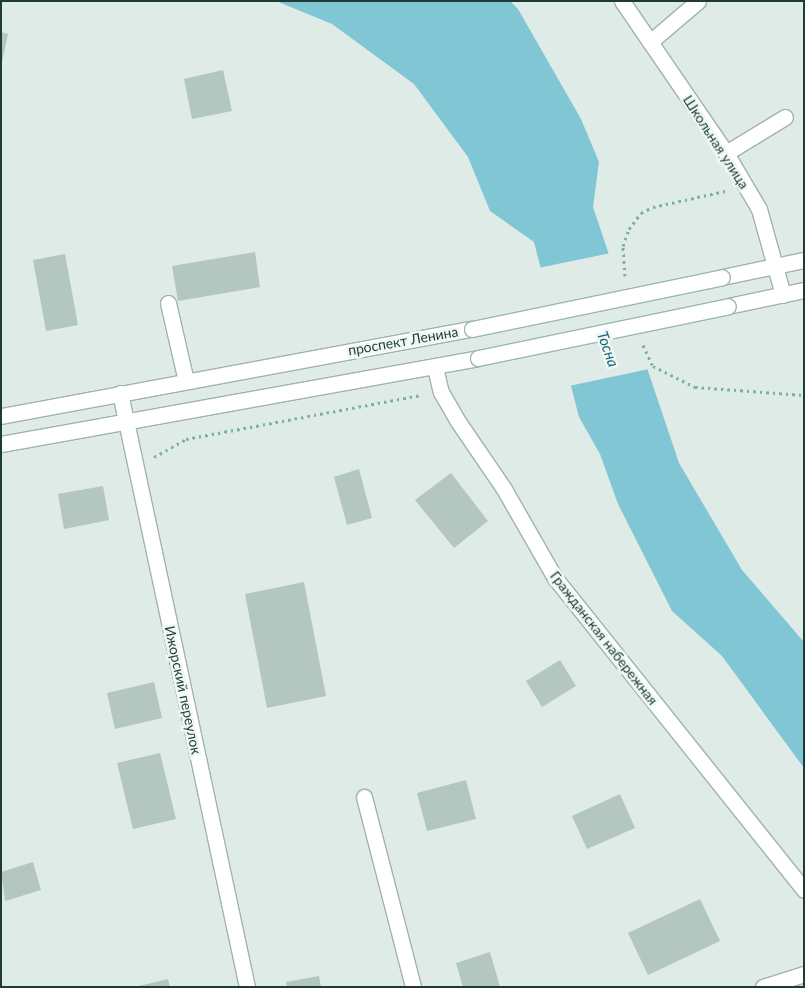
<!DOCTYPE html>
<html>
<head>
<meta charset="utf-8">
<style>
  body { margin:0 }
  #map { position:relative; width:805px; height:988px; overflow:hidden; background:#deebe6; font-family:Lato,sans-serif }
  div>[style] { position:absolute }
  .water>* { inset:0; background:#81c6d5 }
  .pier>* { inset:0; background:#deebe6 }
  .building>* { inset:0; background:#b3c6bf }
  .path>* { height:3px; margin-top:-1.5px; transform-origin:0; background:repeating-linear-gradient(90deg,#7cb1a2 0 2.5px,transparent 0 6.5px) }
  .roads { filter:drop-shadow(1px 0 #a1b3ad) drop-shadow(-1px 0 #a1b3ad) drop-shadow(0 1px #a1b3ad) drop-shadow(0 -1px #a1b3ad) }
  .lane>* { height:15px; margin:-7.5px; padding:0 7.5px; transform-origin:7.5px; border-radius:7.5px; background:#fff }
  .street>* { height:15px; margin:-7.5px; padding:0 7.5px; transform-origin:7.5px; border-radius:7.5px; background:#fff }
  .secondary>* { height:15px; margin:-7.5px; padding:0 7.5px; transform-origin:7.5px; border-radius:7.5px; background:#fff }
  .bridges { filter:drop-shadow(1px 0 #9cb8ae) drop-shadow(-1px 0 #9cb8ae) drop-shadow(0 1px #9cb8ae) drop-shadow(0 -1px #9cb8ae) }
  .secondary-bridge>* { height:15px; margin:-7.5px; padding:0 7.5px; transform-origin:7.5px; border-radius:7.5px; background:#fff }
  span { translate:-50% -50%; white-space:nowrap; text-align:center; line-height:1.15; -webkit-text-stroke:5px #eff8f3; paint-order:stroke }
  .street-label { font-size:14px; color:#1e3c35 }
  .water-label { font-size:15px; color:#14677c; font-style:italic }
  .frame { position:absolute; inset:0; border:2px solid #1e3c35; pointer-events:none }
</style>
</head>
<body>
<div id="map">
  <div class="water">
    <div style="clip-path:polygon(276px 1px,510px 1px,518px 9px,581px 119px,599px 162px,593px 207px,679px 463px,742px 570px,804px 642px,804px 768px,722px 656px,672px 611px,618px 504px,600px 454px,579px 417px,534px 242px,490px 211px,468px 157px,414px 84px,332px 24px)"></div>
  </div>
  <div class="pier">
    <div style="clip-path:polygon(611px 253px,649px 369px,569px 386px,538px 268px)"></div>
  </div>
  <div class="building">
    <div style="clip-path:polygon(1px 32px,8px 34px,2px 62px,1px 62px)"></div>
    <div style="clip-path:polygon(223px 70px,232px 111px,192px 119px,184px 79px)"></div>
    <div style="clip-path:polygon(255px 252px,260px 287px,178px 301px,172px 266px)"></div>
    <div style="clip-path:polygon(65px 254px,78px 325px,46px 331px,33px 260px)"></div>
    <div style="clip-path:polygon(359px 469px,372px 518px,347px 525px,334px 477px)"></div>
    <div style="clip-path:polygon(451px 473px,488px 521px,454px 548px,415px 500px)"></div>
    <div style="clip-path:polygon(103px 486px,109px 520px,64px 529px,58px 494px)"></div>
    <div style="clip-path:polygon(304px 582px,326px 696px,267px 708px,245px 594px)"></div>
    <div style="clip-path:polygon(560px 660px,576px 686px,542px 707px,526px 681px)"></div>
    <div style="clip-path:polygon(154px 682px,162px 718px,115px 729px,107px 693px)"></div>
    <div style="clip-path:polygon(160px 753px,176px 819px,133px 829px,117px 763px)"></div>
    <div style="clip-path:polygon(466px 780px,476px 819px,427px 831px,417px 793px)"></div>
    <div style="clip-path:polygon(620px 794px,635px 828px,587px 849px,572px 816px)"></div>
    <div style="clip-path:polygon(33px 862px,41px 890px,5px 901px,1px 872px)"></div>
    <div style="clip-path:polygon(700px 899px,720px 941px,648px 975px,628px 933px)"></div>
    <div style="clip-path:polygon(490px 952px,500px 987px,463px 987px,456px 963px)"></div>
    <div style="clip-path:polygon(319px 976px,321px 987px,287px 987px,286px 982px)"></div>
    <div style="clip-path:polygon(168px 979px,170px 987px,139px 987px,139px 986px)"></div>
  </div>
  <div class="path">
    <div style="left:625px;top:276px;width:30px;rotate:-94deg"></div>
    <div style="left:623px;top:246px;width:18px;rotate:-71deg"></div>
    <div style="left:629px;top:229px;width:20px;rotate:-53deg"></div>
    <div style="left:641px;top:213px;width:13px;rotate:-27deg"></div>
    <div style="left:653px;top:207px;width:74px;rotate:-12.5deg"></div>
    <div style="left:643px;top:345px;width:23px;rotate:65deg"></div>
    <div style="left:653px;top:366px;width:47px;rotate:26.6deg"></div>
    <div style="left:695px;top:387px;width:109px;rotate:4.2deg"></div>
    <div style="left:154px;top:457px;width:37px;rotate:-29deg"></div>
    <div style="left:186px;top:439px;width:239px;rotate:-10.6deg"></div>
  </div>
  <div class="roads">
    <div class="lane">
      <div style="left:650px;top:42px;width:63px;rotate:-40.5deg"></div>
      <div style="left:726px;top:153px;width:69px;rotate:-31.4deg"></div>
      <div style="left:168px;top:303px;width:80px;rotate:77deg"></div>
      <div style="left:364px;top:797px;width:196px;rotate:75.5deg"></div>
    </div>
    <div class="street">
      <div style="left:435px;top:367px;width:26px;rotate:77deg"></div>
      <div style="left:441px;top:392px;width:32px;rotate:60deg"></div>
      <div style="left:457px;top:420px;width:83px;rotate:55.7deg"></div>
      <div style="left:504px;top:489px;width:103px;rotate:60.2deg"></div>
      <div style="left:555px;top:578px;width:399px;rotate:51.4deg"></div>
      <div style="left:120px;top:393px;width:607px;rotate:77.93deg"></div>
      <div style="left:763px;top:987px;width:43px;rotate:-17.6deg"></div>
    </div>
    <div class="secondary">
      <div style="left:622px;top:1px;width:184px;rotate:55.6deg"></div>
      <div style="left:726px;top:153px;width:65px;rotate:59.5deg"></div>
      <div style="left:759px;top:209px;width:89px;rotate:74.4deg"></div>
      <div style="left:722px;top:277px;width:84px;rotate:-11.7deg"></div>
      <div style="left:728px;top:306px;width:78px;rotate:-11.9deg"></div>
      <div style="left:1px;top:416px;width:479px;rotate:-10.5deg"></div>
      <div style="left:1px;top:444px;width:485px;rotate:-10.2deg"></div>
    </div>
  </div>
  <div class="bridges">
    <div class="secondary-bridge">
      <div style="left:472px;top:329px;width:255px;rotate:-11.7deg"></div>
      <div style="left:478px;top:358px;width:255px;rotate:-11.7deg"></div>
    </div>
  </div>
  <div class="street-label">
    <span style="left:716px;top:142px;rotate:57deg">Школьная улица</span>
    <span style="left:403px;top:341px;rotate:-10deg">проспект Ленина</span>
    <span style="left:604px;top:638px;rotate:52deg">Гражданская набережная</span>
    <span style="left:183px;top:690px;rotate:78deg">Ижорский переулок</span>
  </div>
  <div class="water-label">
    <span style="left:608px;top:349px;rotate:70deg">Тосна</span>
  </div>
  <div class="frame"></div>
</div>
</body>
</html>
